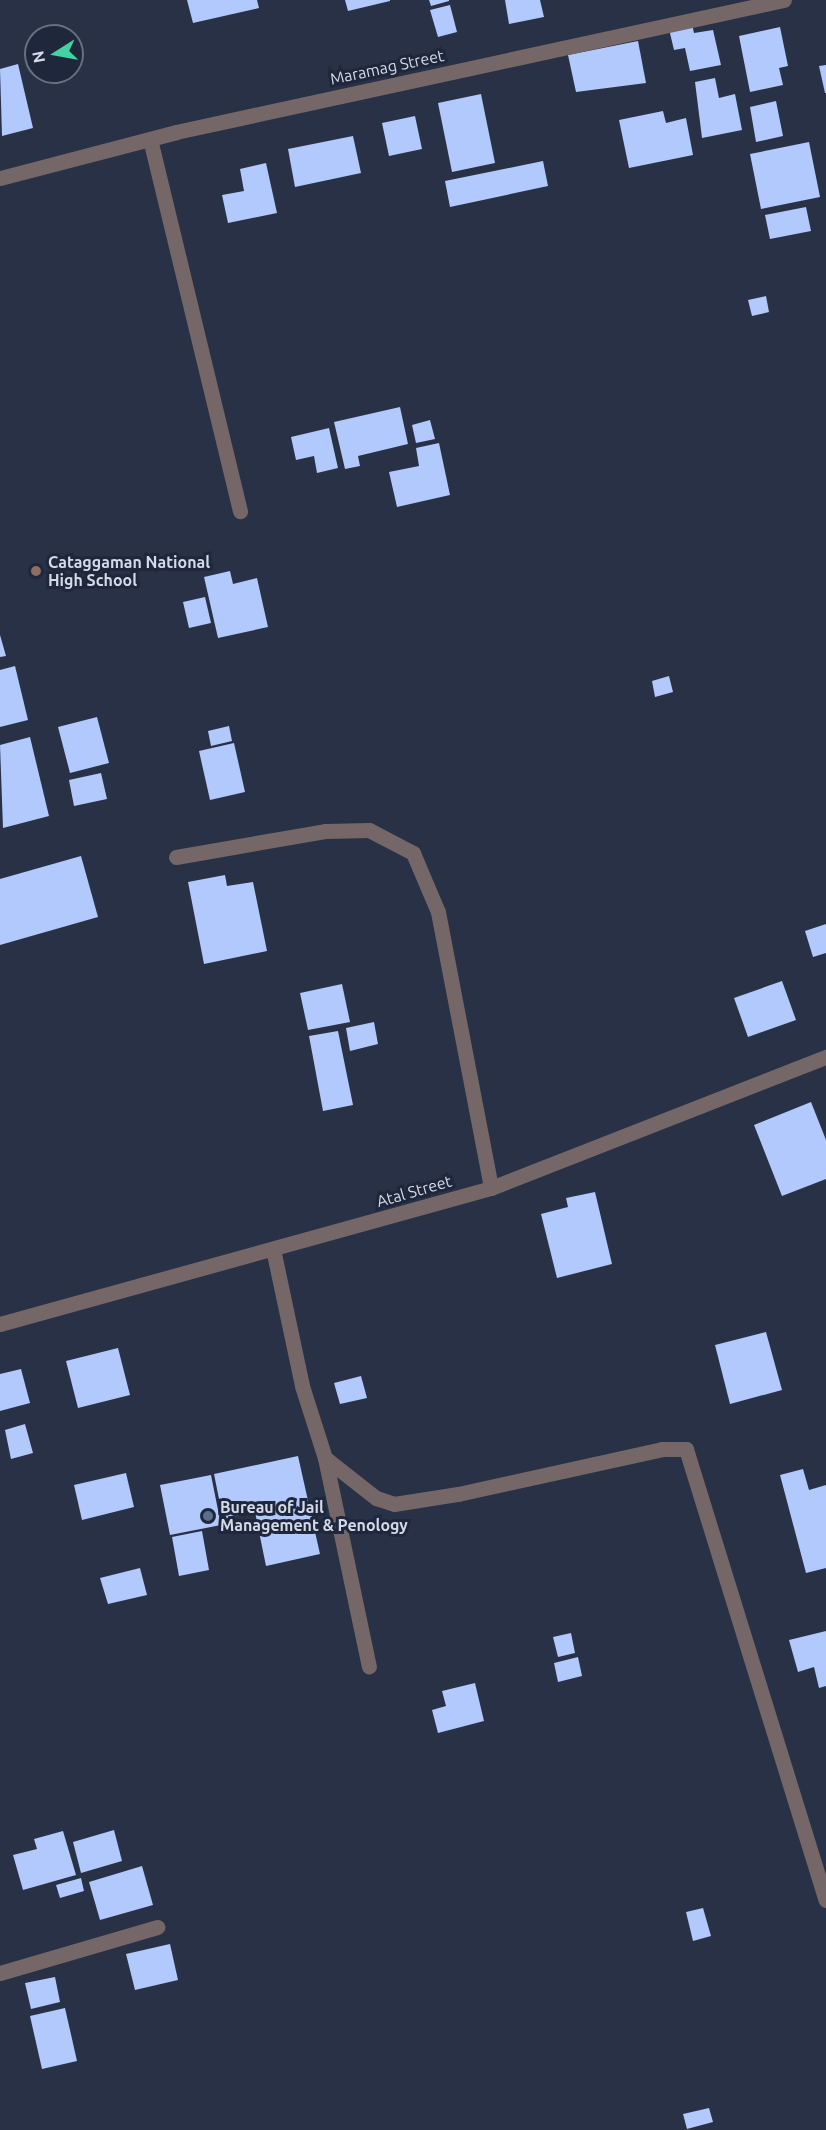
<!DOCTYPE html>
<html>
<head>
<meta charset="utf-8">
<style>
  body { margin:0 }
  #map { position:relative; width:826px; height:2130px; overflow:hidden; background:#283146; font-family:Ubuntu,sans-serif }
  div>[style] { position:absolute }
  .building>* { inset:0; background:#b1c9fc }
  .minor>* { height:15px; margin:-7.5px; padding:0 7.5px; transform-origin:7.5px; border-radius:7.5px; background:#756767 }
  .dots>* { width:16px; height:16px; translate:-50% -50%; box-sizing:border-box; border:3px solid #1e273b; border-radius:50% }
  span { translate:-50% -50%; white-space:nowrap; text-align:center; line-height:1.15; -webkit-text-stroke:6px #1e273b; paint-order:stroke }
  .street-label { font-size:16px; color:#d4dae7 }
  .poi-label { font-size:16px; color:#d4dae7; font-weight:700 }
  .left { translate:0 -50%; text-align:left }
  .north { position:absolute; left:24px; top:24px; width:60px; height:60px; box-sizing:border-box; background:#1e273b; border:2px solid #676f80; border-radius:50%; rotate:259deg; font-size:16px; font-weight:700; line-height:24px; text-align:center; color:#d4dae7 }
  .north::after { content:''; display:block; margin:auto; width:21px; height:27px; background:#40d4a2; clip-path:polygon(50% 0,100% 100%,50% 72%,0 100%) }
</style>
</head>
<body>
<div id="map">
  <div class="building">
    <div style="clip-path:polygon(187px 0,257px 0,259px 8px,193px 23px)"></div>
    <div style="clip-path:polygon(345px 0,390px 0,390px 1px,348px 11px)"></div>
    <div style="clip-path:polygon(429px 0,449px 0,449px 1px,431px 6px)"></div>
    <div style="clip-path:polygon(505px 0,540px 0,544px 17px,509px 24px)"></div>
    <div style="clip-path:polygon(450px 5px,457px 32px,438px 37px,430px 10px)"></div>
    <div style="clip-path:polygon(692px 24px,694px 33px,713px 30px,721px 65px,690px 71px,685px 48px,674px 50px,669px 29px)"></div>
    <div style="clip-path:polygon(780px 27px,788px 66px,779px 68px,783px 85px,750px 92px,739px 36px)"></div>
    <div style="clip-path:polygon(638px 41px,646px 83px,576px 92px,568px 55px)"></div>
    <div style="clip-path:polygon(18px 64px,33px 128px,2px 136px,0 69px)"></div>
    <div style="clip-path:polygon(826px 65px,826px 93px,825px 93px,819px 66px)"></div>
    <div style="clip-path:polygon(715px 78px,719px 98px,735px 94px,742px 130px,702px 138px,695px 82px)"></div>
    <div style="clip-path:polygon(481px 94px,495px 163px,452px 172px,438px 103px)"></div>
    <div style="clip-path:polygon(776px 101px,783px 136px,756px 142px,750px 107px)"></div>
    <div style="clip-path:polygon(663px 111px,666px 123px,686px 118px,693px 155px,629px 168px,619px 120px)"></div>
    <div style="clip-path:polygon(415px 116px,422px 149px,389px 156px,382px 123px)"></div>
    <div style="clip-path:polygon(353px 136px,361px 173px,295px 187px,288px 149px)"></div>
    <div style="clip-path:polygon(809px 142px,820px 197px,761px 209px,750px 154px)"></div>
    <div style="clip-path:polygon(543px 161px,548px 186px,450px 207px,445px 181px)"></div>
    <div style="clip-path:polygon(266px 163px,277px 213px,228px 223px,222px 195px,244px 191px,240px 169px)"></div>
    <div style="clip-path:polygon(806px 207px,811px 231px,770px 239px,765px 215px)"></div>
    <div style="clip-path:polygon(766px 296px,769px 312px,752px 316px,748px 300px)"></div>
    <div style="clip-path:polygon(400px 407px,408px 444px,358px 456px,360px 466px,345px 469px,334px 422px)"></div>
    <div style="clip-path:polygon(430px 420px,435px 439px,416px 443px,412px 425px)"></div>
    <div style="clip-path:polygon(329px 428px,338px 468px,317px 473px,314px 456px,296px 460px,291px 437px)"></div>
    <div style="clip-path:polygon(439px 443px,450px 495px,397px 507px,389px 472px,419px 466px,416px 448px)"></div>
    <div style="clip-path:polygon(230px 571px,233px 584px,257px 578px,268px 627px,218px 638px,204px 577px)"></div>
    <div style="clip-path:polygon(205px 597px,211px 623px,189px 628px,183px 602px)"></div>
    <div style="clip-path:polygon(0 635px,6px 656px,0 657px)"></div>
    <div style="clip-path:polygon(15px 666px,28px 720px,0 727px,0 670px)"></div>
    <div style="clip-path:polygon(669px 676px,673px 692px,655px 697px,652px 681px)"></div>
    <div style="clip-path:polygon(97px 717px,109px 763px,70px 773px,58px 727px)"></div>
    <div style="clip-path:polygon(229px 726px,232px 741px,211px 746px,208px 731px)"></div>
    <div style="clip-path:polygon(30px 737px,49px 816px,3px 828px,0 745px)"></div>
    <div style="clip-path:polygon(234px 743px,245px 792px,210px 800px,199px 751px)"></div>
    <div style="clip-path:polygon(101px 773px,107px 799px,74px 806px,69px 780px)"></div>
    <div style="clip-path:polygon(81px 856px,98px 917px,0 945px,0 879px)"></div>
    <div style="clip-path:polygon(225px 875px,227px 886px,253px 882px,267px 951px,204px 964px,188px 882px)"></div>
    <div style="clip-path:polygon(826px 924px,826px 953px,813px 957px,805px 931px)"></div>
    <div style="clip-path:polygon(782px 981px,796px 1020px,748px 1037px,734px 998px)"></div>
    <div style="clip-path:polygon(342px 984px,350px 1022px,308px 1030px,300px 993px)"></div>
    <div style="clip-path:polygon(374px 1022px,378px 1044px,350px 1051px,346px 1028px)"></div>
    <div style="clip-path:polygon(338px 1031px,353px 1105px,323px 1111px,309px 1036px)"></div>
    <div style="clip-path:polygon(811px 1102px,826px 1140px,826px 1179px,782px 1196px,754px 1125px)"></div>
    <div style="clip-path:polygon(595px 1192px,612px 1264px,557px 1278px,541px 1214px,568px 1207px,566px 1198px)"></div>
    <div style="clip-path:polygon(766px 1332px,782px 1390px,730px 1404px,715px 1345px)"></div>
    <div style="clip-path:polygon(118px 1348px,130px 1395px,78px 1408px,66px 1361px)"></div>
    <div style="clip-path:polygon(21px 1369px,30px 1403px,0 1411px,0 1374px)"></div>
    <div style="clip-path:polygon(361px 1376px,367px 1398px,340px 1404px,334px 1383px)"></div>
    <div style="clip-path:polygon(25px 1424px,33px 1453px,11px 1459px,5px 1430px)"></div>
    <div style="clip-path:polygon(298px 1456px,320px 1554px,266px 1566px,255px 1512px,223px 1519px,214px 1474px)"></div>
    <div style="clip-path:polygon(803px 1469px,809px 1490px,826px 1485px,826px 1568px,806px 1573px,780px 1475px)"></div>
    <div style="clip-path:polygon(126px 1473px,134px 1507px,82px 1520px,74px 1485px)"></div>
    <div style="clip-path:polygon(211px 1475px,221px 1525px,170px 1535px,160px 1485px)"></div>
    <div style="clip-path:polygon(202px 1531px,209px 1570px,179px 1576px,172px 1537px)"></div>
    <div style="clip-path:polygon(140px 1568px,147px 1595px,108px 1604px,100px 1578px)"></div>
    <div style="clip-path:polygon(826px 1631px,826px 1686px,819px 1688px,814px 1667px,798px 1672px,789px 1640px)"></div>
    <div style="clip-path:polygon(571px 1633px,575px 1653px,558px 1657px,553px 1637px)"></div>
    <div style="clip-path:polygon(578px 1657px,582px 1676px,558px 1682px,554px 1663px)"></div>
    <div style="clip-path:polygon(475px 1683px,484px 1721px,438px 1733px,432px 1710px,446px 1706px,442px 1691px)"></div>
    <div style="clip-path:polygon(114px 1830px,122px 1861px,81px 1873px,73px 1842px)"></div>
    <div style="clip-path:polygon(63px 1831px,76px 1875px,23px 1890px,13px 1855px,37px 1849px,34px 1839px)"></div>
    <div style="clip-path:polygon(142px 1866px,153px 1905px,100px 1920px,89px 1882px)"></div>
    <div style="clip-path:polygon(81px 1878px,84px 1891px,60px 1898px,56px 1885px)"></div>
    <div style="clip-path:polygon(703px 1908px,711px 1936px,693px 1941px,686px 1912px)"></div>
    <div style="clip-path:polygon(170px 1944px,178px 1980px,135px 1990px,126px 1954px)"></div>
    <div style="clip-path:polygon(55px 1977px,60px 2002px,31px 2009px,25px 1983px)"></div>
    <div style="clip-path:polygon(65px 2008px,77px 2061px,42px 2069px,30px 2016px)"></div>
    <div style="clip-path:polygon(709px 2108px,713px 2122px,687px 2129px,683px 2114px)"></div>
  </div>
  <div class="minor">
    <div style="left:150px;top:139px;width:383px;rotate:76.4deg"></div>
    <div style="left:0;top:178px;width:182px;rotate:-14.6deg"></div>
    <div style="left:176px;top:132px;width:622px;rotate:-12.25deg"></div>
    <div style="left:176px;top:857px;width:151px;rotate:-9.9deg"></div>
    <div style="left:325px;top:831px;width:44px;rotate:-1.3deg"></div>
    <div style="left:369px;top:830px;width:50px;rotate:27.6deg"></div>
    <div style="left:413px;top:853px;width:64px;rotate:67deg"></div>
    <div style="left:438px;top:912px;width:281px;rotate:79.1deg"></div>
    <div style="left:273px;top:1249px;width:140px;rotate:78deg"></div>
    <div style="left:302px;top:1386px;width:76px;rotate:72.3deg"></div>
    <div style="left:325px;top:1458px;width:65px;rotate:38.1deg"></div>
    <div style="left:376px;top:1498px;width:19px;rotate:18deg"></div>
    <div style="left:394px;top:1504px;width:65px;rotate:-8.9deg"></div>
    <div style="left:458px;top:1494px;width:209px;rotate:-12.4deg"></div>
    <div style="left:662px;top:1449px;width:24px"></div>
    <div style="left:686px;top:1449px;width:472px;rotate:72.8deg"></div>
    <div style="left:0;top:1324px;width:509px;rotate:-15.48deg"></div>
    <div style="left:491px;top:1188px;width:360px;rotate:-21.4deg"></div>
    <div style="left:325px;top:1458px;width:213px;rotate:78.1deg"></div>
    <div style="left:0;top:1973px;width:164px;rotate:-16.3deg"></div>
  </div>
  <div class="dots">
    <div style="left:36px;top:571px;background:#8d6e63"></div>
    <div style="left:208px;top:1516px;background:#5c6f8a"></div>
  </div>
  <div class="street-label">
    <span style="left:387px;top:67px;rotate:-12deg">Maramag Street</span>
    <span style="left:414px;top:1191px;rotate:-16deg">Atal Street</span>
  </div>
  <div class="poi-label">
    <span class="left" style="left:48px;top:571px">Cataggaman National<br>High School</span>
    <span class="left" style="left:220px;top:1516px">Bureau of Jail<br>Management &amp; Penology</span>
  </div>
  <div class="north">N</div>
</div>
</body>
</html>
